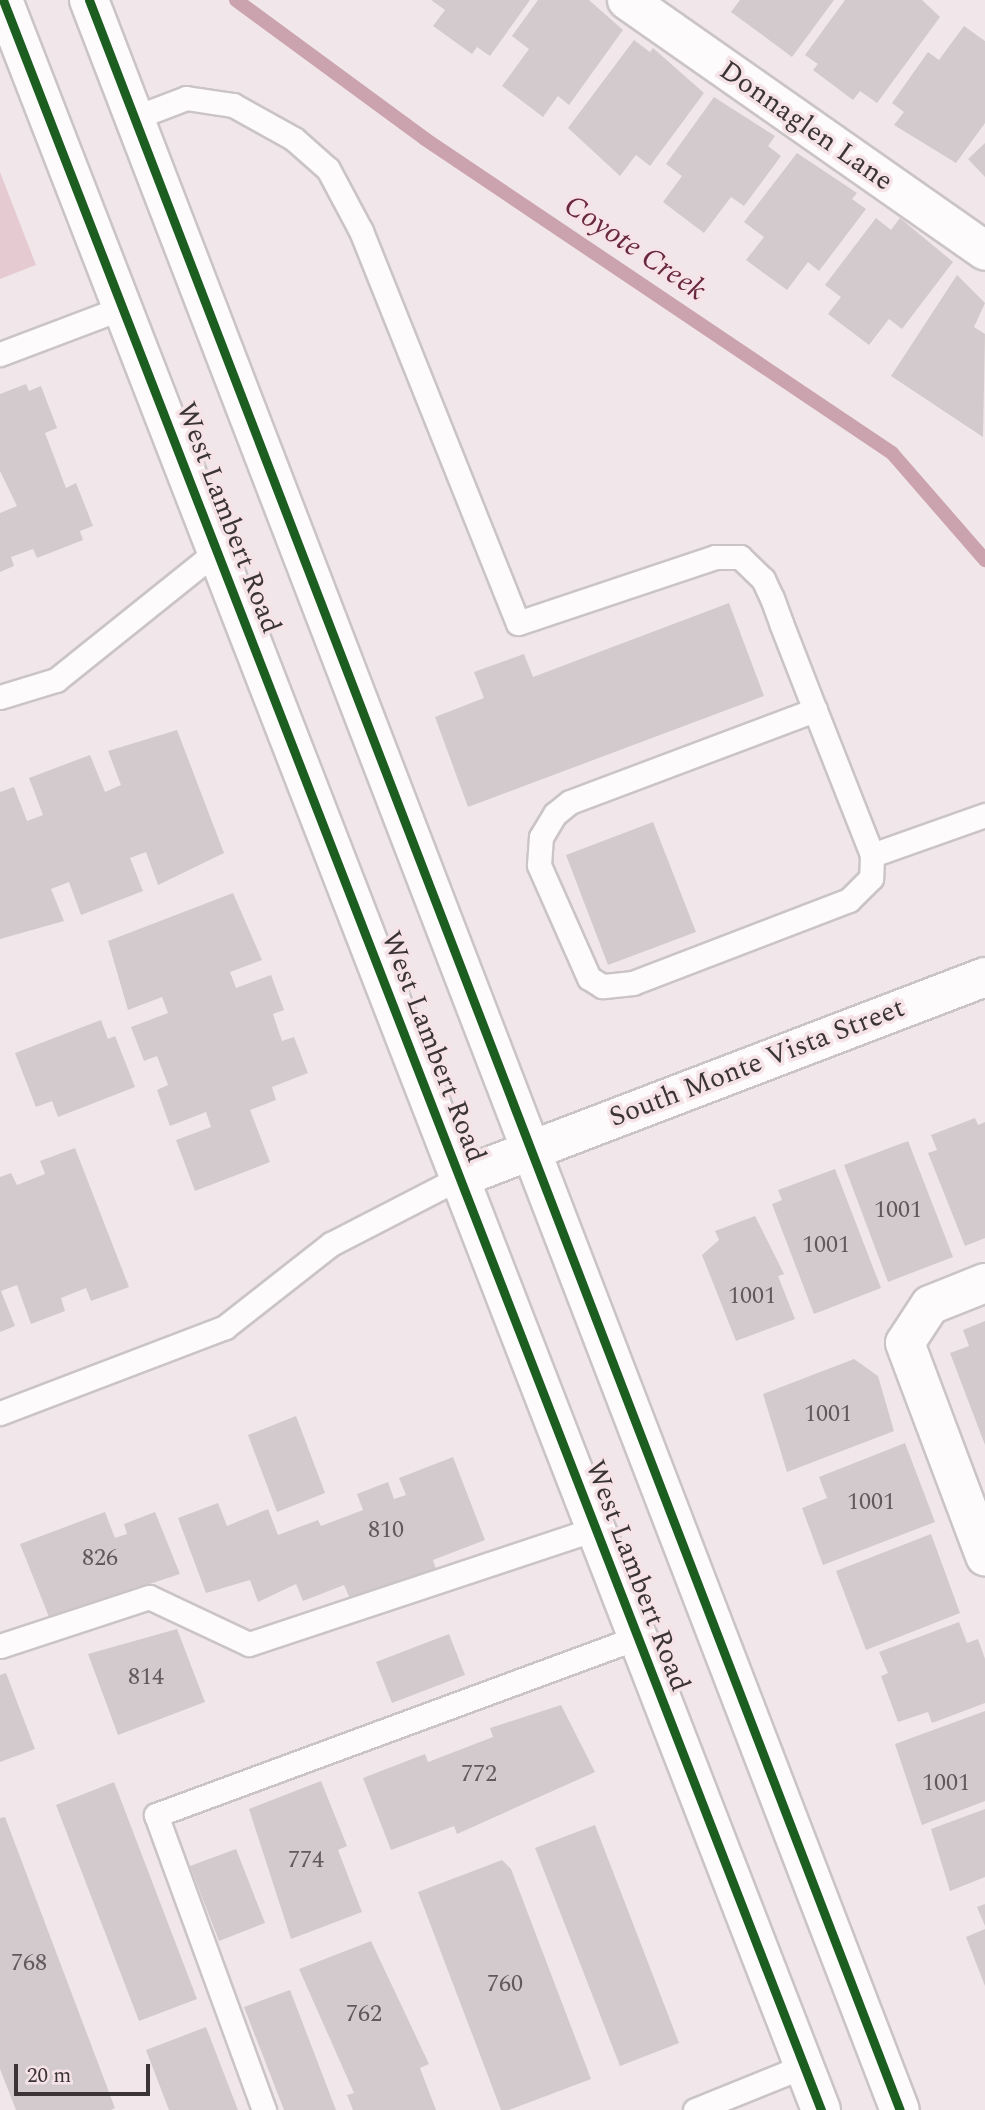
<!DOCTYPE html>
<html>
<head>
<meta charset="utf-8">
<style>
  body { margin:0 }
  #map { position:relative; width:985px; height:2110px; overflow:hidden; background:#f1e7ea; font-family:Spectral,serif }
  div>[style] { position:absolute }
  .green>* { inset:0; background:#e6cad2 }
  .stream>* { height:14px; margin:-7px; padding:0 7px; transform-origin:7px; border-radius:7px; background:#cba3ae }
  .building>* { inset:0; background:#d2cacc }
  .roads { filter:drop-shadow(2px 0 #cbc4c6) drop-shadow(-2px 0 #cbc4c6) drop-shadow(0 2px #cbc4c6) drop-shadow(0 -2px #cbc4c6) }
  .lane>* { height:23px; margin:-11.5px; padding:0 11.5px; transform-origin:11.5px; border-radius:11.5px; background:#fdfbfc }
  .street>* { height:38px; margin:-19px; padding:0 19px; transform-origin:19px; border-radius:19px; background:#fdfbfc }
  .secondary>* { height:38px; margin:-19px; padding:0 19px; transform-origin:19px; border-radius:19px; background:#fdfbfc }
  .cycleway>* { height:9px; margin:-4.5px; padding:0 4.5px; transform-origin:4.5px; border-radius:4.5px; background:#1b5e20 }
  span { translate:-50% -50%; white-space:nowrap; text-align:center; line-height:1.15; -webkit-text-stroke:7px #f5e3e8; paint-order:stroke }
  .number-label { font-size:24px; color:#615a5c }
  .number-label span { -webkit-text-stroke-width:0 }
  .street-label { font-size:28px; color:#3b3436 }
  .water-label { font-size:30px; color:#6a2840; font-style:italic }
  .scale { position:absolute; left:14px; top:2064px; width:136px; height:32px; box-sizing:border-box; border:4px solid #3b3436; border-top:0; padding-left:9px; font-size:21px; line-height:24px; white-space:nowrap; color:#3b3436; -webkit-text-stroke:5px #f5e3e8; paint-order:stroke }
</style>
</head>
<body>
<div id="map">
  <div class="green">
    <div style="clip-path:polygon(0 172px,36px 265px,0 279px)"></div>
  </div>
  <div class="stream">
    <div style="left:236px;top:0;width:235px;rotate:36.3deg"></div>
    <div style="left:425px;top:139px;width:563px;rotate:33.92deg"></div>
    <div style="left:892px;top:453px;width:142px;rotate:49deg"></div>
  </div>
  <div class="building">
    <div style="clip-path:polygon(431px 0,530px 0,490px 56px,477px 47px,472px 54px,433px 26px,445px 10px)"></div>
    <div style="clip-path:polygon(538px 0,589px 0,623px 30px,569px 105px,558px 96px,543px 117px,502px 86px,529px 49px,512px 36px)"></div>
    <div style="clip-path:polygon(740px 0,834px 0,792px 57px,731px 12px)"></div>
    <div style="clip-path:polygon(845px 0,922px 0,940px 17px,877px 103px,860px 91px,853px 100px,813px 70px,818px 64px,805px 55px)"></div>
    <div style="clip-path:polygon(964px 26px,985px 41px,985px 123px,956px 163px,894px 125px,904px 112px,892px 103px,928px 52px,939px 60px)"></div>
    <div style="clip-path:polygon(634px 40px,650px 52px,653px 48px,704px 93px,650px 166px,636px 155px,620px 176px,568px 128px)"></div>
    <div style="clip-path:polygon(714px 97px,775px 136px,768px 146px,781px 156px,744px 206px,731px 197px,704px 233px,663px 202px,682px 176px,666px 164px)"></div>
    <div style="clip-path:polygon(985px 143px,985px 177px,968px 159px)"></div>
    <div style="clip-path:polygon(797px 153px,857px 193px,852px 199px,866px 209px,819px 271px,808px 262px,787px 290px,746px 260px,764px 237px,744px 222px)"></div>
    <div style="clip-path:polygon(876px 218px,891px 230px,900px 218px,953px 262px,902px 329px,889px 319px,869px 345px,828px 314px,841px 297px,825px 285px)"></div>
    <div style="clip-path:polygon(957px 275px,985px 303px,974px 327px,985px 334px,983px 437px,891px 376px)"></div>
    <div style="clip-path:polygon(26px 384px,29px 391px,41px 386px,57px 428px,45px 433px,66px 488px,76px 483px,93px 526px,80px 531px,83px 540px,37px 558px,33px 549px,11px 557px,14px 566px,0 572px,0 513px,17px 506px,0 471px,0 394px)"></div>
    <div style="clip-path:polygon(729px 603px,764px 696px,468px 807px,435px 717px,484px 698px,474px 672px,524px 654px,533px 677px)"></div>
    <div style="clip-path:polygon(177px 730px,224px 853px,158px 885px,146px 852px,130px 858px,143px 891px,81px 915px,69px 882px,51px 889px,64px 921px,0 939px,0 792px,14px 787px,27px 821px,43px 815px,29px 778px,90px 755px,105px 792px,121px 785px,108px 751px)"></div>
    <div style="clip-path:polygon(653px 822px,696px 932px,608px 965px,566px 855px)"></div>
    <div style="clip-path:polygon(233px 893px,262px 960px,230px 972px,236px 988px,271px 975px,284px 1010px,273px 1014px,282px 1041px,294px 1037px,308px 1073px,272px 1087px,276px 1100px,250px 1110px,270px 1162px,195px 1191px,176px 1140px,211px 1127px,206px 1112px,170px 1126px,157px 1090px,168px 1085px,157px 1056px,144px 1061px,131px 1027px,168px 1013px,162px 997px,128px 1010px,108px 941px)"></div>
    <div style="clip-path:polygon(101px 1020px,108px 1039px,115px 1036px,135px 1087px,58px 1117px,52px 1101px,36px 1107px,15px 1053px)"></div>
    <div style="clip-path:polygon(975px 1118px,978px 1125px,985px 1122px,985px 1238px,965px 1246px,928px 1153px,937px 1150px,931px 1135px)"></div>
    <div style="clip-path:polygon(908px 1141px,953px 1257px,888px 1282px,844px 1165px)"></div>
    <div style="clip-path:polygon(75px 1148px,129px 1287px,91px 1301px,86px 1288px,61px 1298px,65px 1311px,31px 1324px,17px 1285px,1px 1291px,15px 1326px,0 1332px,0 1177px,11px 1173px,17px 1185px,45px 1174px,40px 1161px)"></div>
    <div style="clip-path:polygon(835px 1169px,881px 1288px,814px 1314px,772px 1204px,782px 1200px,778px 1190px)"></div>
    <div style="clip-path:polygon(755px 1216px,784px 1274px,778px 1276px,795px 1319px,736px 1341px,702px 1255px,719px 1240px,715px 1231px)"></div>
    <div style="clip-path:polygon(985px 1321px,985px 1445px,950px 1353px,969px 1346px,963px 1330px)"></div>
    <div style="clip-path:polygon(854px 1359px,878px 1376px,894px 1431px,787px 1472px,763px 1394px)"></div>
    <div style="clip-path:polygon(296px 1416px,325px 1493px,277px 1512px,248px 1435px)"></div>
    <div style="clip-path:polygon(905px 1443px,935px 1522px,823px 1565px,802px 1508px,827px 1498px,819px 1477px)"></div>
    <div style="clip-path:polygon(453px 1457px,485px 1540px,433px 1560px,436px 1569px,351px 1601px,344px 1585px,303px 1601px,296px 1584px,258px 1602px,250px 1580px,206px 1593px,178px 1518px,218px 1503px,227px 1526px,268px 1509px,278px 1535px,318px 1520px,321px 1526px,363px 1510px,357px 1494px,388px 1482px,394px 1499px,406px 1495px,399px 1478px)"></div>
    <div style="clip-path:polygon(105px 1512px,115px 1538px,127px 1534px,124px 1524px,155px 1512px,180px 1574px,49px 1617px,20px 1544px)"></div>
    <div style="clip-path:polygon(931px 1534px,960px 1613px,866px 1650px,836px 1571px)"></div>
    <div style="clip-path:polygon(959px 1622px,967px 1643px,978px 1639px,985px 1659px,985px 1703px,932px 1723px,928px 1712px,898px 1722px,881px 1676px,888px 1673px,879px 1652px)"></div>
    <div style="clip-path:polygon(177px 1629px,205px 1702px,118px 1735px,88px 1654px)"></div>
    <div style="clip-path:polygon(449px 1634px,465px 1675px,392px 1703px,376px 1662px)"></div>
    <div style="clip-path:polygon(6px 1673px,35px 1749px,0 1762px,0 1675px)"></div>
    <div style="clip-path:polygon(561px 1705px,595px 1772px,457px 1834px,454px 1826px,391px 1850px,363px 1778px,425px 1754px,428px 1762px,493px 1737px,490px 1728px)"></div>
    <div style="clip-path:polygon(985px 1711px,985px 1801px,922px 1825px,895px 1744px)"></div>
    <div style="clip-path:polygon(321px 1781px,347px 1846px,338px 1850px,362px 1912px,291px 1939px,249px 1809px)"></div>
    <div style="clip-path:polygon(114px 1782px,197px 1999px,139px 2021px,56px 1805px)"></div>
    <div style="clip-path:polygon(985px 1809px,985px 1877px,950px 1891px,931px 1829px)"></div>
    <div style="clip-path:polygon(5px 1817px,115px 2108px,111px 2110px,16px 2110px,0 2069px,0 1818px)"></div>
    <div style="clip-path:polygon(595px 1825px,679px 2043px,620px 2066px,535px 1848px)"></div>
    <div style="clip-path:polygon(236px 1849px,265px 1923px,219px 1941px,190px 1866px)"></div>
    <div style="clip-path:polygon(502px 1860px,511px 1869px,591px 2079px,509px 2110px,501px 2110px,418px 1892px)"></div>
    <div style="clip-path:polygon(985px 1904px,985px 1926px,977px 1907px)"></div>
    <div style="clip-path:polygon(985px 1929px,985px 1986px,966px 1937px)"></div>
    <div style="clip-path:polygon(371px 1941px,429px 2064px,420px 2068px,436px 2110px,353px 2110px,347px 2095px,354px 2093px,299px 1969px)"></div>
    <div style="clip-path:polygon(290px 1990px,336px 2110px,284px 2110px,244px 2007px)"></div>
    <div style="clip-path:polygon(206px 2027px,238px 2110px,169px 2110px,146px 2050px)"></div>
  </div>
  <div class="roads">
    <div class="lane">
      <div style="left:134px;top:118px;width:56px;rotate:-21deg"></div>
      <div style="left:186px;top:98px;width:48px;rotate:8.5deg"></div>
      <div style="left:233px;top:105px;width:70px;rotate:29.1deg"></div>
      <div style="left:294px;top:139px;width:45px;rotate:41.4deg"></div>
      <div style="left:328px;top:169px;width:70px;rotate:62deg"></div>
      <div style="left:361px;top:231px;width:422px;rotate:68.2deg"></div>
      <div style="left:518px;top:623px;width:208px;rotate:-18.5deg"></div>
      <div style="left:715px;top:557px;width:25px"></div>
      <div style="left:740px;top:557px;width:32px;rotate:44deg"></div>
      <div style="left:763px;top:579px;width:21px;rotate:65deg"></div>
      <div style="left:772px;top:598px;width:27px;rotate:70deg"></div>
      <div style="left:781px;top:623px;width:93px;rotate:68.7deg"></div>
      <div style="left:815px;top:710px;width:156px;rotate:68.5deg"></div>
      <div style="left:872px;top:855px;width:23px;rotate:92deg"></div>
      <div style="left:871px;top:878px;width:31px;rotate:135deg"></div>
      <div style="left:849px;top:900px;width:231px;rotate:159deg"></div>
      <div style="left:633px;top:983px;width:31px;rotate:174deg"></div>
      <div style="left:602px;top:986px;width:15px;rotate:-148deg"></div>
      <div style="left:589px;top:978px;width:124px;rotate:-113.9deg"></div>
      <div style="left:539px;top:865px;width:28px;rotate:-86deg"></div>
      <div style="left:541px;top:837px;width:27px;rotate:-59deg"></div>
      <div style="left:555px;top:814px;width:19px;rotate:-39deg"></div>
      <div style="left:570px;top:802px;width:262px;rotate:-20.6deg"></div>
      <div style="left:0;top:354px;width:130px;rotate:-20.7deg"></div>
      <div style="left:0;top:697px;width:59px;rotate:-16.9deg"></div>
      <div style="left:56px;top:680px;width:205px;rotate:-38.7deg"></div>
      <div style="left:872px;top:855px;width:120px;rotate:-19.5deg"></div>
      <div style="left:0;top:1413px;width:241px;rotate:-20.9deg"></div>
      <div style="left:225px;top:1327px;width:135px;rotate:-38.1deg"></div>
      <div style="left:331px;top:1244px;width:144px;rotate:-27.3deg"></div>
      <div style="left:0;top:1646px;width:157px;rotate:-18.2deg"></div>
      <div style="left:149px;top:1597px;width:110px;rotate:25.2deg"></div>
      <div style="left:249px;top:1644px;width:364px;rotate:-18.4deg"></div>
      <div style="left:264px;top:2110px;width:314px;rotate:-110.1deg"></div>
      <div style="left:156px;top:1815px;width:512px;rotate:-20.24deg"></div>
      <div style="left:695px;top:2110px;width:118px;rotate:-22deg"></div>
    </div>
    <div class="street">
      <div style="left:627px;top:0;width:437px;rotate:35deg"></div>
      <div style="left:459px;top:1178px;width:563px;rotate:-20.91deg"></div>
      <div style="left:985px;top:1283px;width:59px;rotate:158.2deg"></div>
      <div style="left:930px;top:1305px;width:45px;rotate:123.3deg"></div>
      <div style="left:905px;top:1343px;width:228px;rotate:69.4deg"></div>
    </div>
    <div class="secondary">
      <div style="left:3px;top:0;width:2263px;rotate:68.81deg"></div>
      <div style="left:89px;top:0;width:2260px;rotate:68.98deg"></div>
    </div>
  </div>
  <div class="cycleway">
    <div style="left:3px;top:0;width:2263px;rotate:68.81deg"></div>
    <div style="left:89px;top:0;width:2260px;rotate:68.98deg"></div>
  </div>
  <div class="number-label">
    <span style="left:898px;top:1211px">1001</span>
    <span style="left:826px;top:1246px">1001</span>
    <span style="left:752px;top:1297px">1001</span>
    <span style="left:828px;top:1415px">1001</span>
    <span style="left:871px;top:1503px">1001</span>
    <span style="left:386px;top:1531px">810</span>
    <span style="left:100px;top:1559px">826</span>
    <span style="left:146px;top:1678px">814</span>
    <span style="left:479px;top:1775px">772</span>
    <span style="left:946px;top:1784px">1001</span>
    <span style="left:306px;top:1861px">774</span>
    <span style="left:29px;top:1964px">768</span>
    <span style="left:505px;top:1985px">760</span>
    <span style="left:364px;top:2015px">762</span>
  </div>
  <div class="street-label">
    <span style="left:806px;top:126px;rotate:35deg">Donnaglen Lane</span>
    <span style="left:228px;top:518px;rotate:69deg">West Lambert Road</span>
    <span style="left:433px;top:1047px;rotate:69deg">West Lambert Road</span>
    <span style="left:757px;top:1063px;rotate:-21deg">South Monte Vista Street</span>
    <span style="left:637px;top:1576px;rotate:69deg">West Lambert Road</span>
  </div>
  <div class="water-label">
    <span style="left:635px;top:248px;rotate:34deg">Coyote Creek</span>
  </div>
  <div class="scale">20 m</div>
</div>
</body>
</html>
